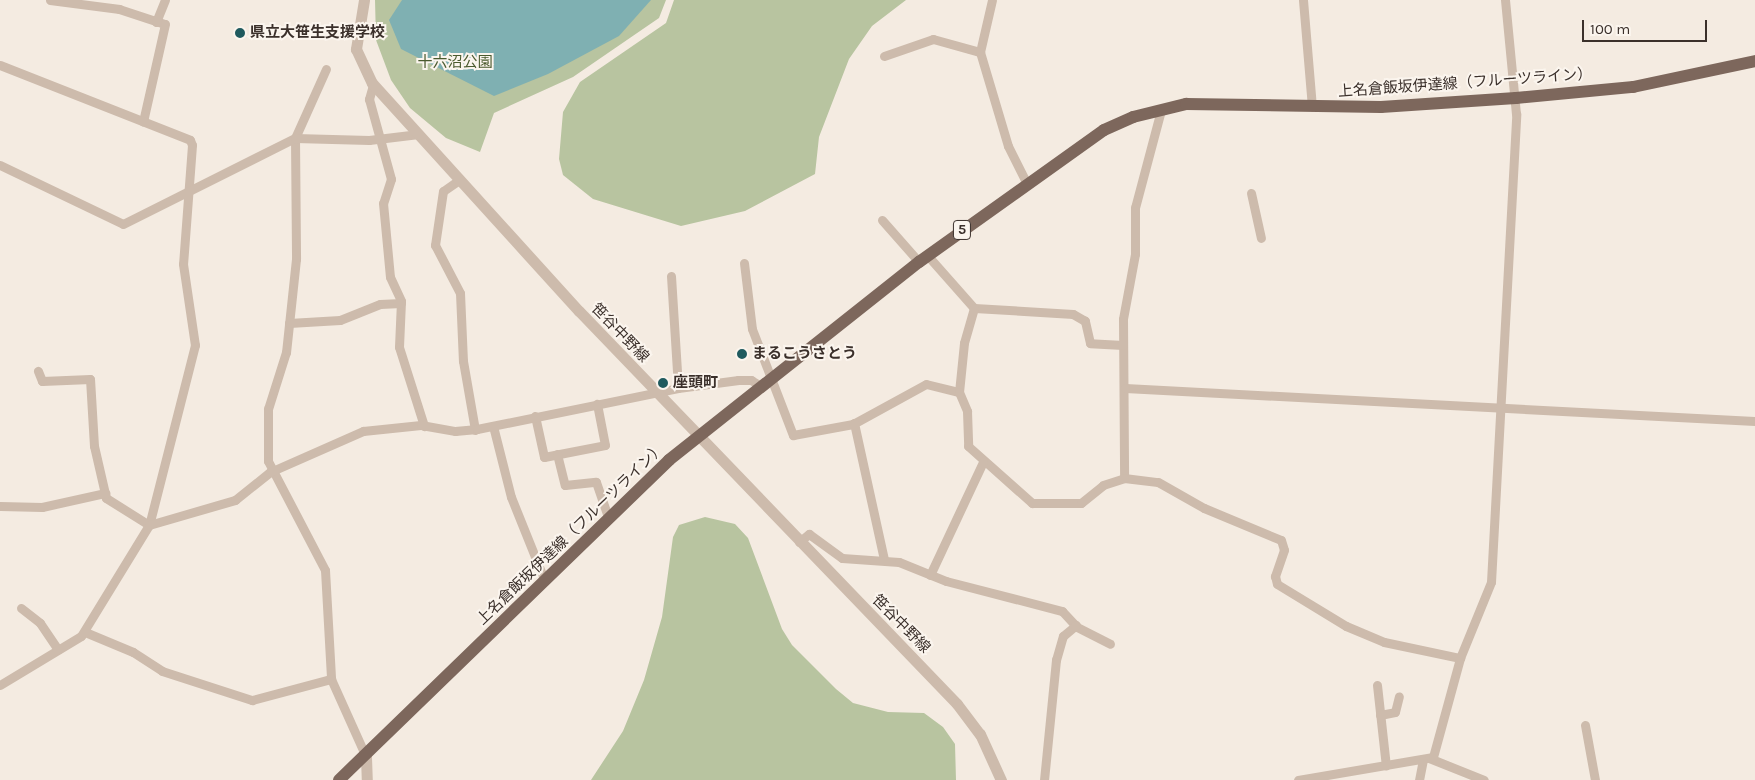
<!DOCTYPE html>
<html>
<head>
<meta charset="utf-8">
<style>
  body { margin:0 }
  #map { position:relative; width:1755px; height:780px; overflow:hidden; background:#f4ebe1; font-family:Karla,"Noto Sans JP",sans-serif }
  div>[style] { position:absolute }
  .green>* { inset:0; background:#b8c4a0 }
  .water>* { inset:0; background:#7fb0b2 }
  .minor>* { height:9px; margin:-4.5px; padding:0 4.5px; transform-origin:4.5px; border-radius:4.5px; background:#cdbbac }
  .tertiary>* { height:11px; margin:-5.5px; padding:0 5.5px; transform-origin:5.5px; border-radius:5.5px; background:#cdbbac }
  .primary>* { height:12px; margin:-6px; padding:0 6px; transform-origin:6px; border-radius:6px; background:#7d675c }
  .dots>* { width:14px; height:14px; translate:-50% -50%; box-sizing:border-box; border:2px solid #fbf5ee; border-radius:50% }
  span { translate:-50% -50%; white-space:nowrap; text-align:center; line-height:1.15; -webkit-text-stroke:4px #fbf5ee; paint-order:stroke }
  .shield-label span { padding:1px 4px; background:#fbf5ee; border:1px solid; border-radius:4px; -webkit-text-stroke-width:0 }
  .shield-label { font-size:14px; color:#3b302b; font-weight:700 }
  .poi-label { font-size:15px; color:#3b302b; font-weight:700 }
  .left { translate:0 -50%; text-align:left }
  .park-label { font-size:15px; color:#4a5a2e }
  .street-label { font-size:15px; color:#3b302b }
  .scale { position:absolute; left:1582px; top:20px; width:125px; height:22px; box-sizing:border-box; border:2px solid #3b302b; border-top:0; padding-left:6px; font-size:15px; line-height:18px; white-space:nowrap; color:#3b302b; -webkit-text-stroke:4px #fbf5ee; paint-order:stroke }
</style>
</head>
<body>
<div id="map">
  <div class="green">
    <div style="clip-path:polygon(375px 0,666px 0,659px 18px,573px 77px,494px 113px,480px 152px,446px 138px,410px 108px,391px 80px,376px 40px)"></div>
    <div style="clip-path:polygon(674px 0,906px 0,872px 26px,849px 59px,819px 137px,815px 174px,745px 211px,681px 226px,593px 199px,563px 175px,559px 159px,563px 112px,580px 82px,666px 23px)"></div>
    <div style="clip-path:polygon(705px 517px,735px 524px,748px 538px,782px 629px,792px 645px,836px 689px,853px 703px,888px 712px,924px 713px,943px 727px,955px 744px,956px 780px,591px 780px,623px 731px,644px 680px,662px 617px,673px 537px,679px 525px)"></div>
  </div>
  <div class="water">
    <div style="clip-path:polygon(402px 0,651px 0,619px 36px,548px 74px,494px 96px,401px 49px,389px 20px)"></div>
  </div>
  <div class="minor">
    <div style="left:50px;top:0;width:70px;rotate:7.4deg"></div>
    <div style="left:119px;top:9px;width:48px;rotate:18.1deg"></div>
    <div style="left:165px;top:24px;width:100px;rotate:102.7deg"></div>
    <div style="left:1303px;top:0;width:107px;rotate:85.2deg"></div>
    <div style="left:156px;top:22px;width:24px;rotate:-68deg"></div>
    <div style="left:980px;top:52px;width:53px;rotate:-77deg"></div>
    <div style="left:884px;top:56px;width:52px;rotate:-19.1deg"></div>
    <div style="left:933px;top:39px;width:49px;rotate:15.5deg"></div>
    <div style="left:980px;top:52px;width:98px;rotate:73.4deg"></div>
    <div style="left:1008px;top:146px;width:40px;rotate:63.4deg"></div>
    <div style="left:0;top:65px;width:204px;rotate:21.5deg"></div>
    <div style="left:190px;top:140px;width:5px;rotate:68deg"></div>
    <div style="left:192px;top:145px;width:119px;rotate:94.3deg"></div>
    <div style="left:183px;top:264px;width:82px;rotate:81.6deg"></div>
    <div style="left:195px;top:345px;width:186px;rotate:104.3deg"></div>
    <div style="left:149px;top:525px;width:51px;rotate:-147.9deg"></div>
    <div style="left:106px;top:498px;width:53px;rotate:-103deg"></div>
    <div style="left:94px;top:446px;width:67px;rotate:-93.4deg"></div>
    <div style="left:90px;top:379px;width:48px;rotate:177.6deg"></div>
    <div style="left:42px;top:381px;width:11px;rotate:-112deg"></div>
    <div style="left:326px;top:69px;width:76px;rotate:114.2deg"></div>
    <div style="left:295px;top:138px;width:121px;rotate:89.5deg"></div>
    <div style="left:296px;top:259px;width:94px;rotate:96.1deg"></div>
    <div style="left:286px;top:352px;width:60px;rotate:107.5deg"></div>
    <div style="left:268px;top:409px;width:52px;rotate:90deg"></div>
    <div style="left:268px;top:461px;width:123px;rotate:62.4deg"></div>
    <div style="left:325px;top:570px;width:109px;rotate:86.8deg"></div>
    <div style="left:331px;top:679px;width:85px;rotate:65.8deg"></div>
    <div style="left:373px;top:85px;width:15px;rotate:106deg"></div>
    <div style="left:369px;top:99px;width:83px;rotate:74.6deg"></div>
    <div style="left:391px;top:179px;width:25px;rotate:108deg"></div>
    <div style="left:383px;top:203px;width:74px;rotate:84.6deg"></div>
    <div style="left:390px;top:277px;width:26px;rotate:65deg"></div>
    <div style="left:401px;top:301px;width:46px;rotate:92.5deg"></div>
    <div style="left:399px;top:347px;width:83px;rotate:72.4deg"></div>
    <div style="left:1161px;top:110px;width:101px;rotate:104.9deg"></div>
    <div style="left:1135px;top:208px;width:46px;rotate:90deg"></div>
    <div style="left:1135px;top:254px;width:66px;rotate:100.5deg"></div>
    <div style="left:1123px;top:319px;width:159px;rotate:89.6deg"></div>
    <div style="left:1124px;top:478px;width:34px;rotate:7deg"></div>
    <div style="left:1158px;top:482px;width:53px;rotate:29.5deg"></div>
    <div style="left:1204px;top:508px;width:83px;rotate:22.6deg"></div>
    <div style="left:1281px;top:540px;width:10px;rotate:73deg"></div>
    <div style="left:1284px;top:550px;width:28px;rotate:109deg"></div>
    <div style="left:1275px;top:576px;width:8px;rotate:76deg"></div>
    <div style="left:1277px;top:584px;width:81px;rotate:31.3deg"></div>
    <div style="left:1346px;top:626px;width:41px;rotate:22.8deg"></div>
    <div style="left:1384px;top:642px;width:78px;rotate:11.9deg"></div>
    <div style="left:0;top:165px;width:136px;rotate:25.6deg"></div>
    <div style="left:123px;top:224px;width:192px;rotate:-26.6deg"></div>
    <div style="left:295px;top:138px;width:74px;rotate:1.5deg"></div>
    <div style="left:369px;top:140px;width:50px;rotate:-6.8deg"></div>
    <div style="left:459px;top:180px;width:19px;rotate:145deg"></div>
    <div style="left:443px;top:191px;width:55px;rotate:98.4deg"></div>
    <div style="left:435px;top:245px;width:54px;rotate:62.5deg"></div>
    <div style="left:460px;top:293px;width:68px;rotate:87.5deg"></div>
    <div style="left:463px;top:361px;width:70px;rotate:80.1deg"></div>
    <div style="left:1251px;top:193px;width:46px;rotate:77.5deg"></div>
    <div style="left:882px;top:220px;width:56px;rotate:48.6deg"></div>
    <div style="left:928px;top:256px;width:69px;rotate:48.5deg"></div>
    <div style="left:744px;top:263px;width:66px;rotate:83.1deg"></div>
    <div style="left:752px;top:329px;width:114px;rotate:68.9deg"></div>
    <div style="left:793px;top:435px;width:61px;rotate:-10.4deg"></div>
    <div style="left:853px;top:424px;width:83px;rotate:-28.7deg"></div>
    <div style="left:926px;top:384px;width:34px;rotate:14deg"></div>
    <div style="left:671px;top:276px;width:112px;rotate:86.4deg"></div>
    <div style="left:289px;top:323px;width:51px;rotate:-3.4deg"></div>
    <div style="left:340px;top:320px;width:43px;rotate:-21.8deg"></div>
    <div style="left:380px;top:304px;width:21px;rotate:-3deg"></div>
    <div style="left:1123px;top:345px;width:33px;rotate:-177deg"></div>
    <div style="left:1090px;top:343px;width:23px;rotate:-103deg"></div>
    <div style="left:1085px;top:321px;width:14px;rotate:-150deg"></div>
    <div style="left:1073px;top:314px;width:99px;rotate:-176.5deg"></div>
    <div style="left:974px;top:308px;width:36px;rotate:106deg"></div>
    <div style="left:964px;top:343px;width:49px;rotate:95.8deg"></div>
    <div style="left:959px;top:392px;width:21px;rotate:67deg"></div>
    <div style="left:967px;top:411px;width:35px;rotate:88deg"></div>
    <div style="left:968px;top:446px;width:86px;rotate:41.7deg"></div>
    <div style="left:1032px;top:503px;width:49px"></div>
    <div style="left:1081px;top:503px;width:28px;rotate:-39deg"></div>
    <div style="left:1103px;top:485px;width:22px;rotate:-18deg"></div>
    <div style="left:1125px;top:388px;width:631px;rotate:3deg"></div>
    <div style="left:535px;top:416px;width:42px;rotate:77.6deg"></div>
    <div style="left:544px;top:457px;width:62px;rotate:-11.1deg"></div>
    <div style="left:605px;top:445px;width:42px;rotate:-101deg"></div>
    <div style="left:854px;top:423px;width:140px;rotate:77.6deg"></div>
    <div style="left:493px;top:426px;width:73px;rotate:75.8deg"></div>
    <div style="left:511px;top:497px;width:88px;rotate:68.1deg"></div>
    <div style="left:557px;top:454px;width:32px;rotate:76deg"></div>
    <div style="left:565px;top:485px;width:31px;rotate:-6deg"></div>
    <div style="left:596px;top:482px;width:36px;rotate:71deg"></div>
    <div style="left:0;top:506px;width:42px;rotate:1.4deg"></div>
    <div style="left:42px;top:507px;width:65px;rotate:-12.5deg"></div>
    <div style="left:799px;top:542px;width:13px;rotate:-39deg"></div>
    <div style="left:809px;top:534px;width:41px;rotate:36deg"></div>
    <div style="left:842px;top:558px;width:57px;rotate:4deg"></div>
    <div style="left:899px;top:562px;width:51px;rotate:22deg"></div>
    <div style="left:946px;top:581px;width:120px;rotate:14.5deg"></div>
    <div style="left:1062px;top:611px;width:22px;rotate:47deg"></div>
    <div style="left:1077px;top:627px;width:37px;rotate:27deg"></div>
    <div style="left:930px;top:575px;width:125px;rotate:-64.9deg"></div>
    <div style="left:21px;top:608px;width:24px;rotate:38deg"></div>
    <div style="left:40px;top:623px;width:32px;rotate:56deg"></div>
    <div style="left:85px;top:632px;width:52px;rotate:22.6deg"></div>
    <div style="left:133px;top:652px;width:35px;rotate:33deg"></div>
    <div style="left:162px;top:671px;width:95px;rotate:17.9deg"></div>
    <div style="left:252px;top:700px;width:82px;rotate:-14.9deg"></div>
    <div style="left:0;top:685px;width:95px;rotate:-31.2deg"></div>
    <div style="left:81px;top:636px;width:130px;rotate:-58.5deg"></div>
    <div style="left:149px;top:525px;width:90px;rotate:-16.2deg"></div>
    <div style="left:235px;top:500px;width:45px;rotate:-38.7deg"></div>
    <div style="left:270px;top:472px;width:102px;rotate:-23.8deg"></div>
    <div style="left:363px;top:431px;width:58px;rotate:-5.9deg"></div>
    <div style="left:421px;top:425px;width:35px;rotate:10deg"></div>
    <div style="left:455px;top:431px;width:22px;rotate:-5deg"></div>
    <div style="left:477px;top:429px;width:205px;rotate:-11.5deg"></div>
    <div style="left:678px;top:388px;width:61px;rotate:-7.6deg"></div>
    <div style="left:738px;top:380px;width:13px"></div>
    <div style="left:751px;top:380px;width:13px;rotate:32deg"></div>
    <div style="left:1377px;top:685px;width:81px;rotate:83.7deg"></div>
    <div style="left:1380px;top:715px;width:15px;rotate:-11deg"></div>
    <div style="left:1395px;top:712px;width:16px;rotate:-76deg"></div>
    <div style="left:1585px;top:725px;width:56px;rotate:79.7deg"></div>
    <div style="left:1429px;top:758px;width:59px;rotate:21.8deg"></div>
    <div style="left:1044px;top:780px;width:121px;rotate:-84.3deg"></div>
    <div style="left:1056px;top:660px;width:25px;rotate:-74deg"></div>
    <div style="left:1063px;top:636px;width:17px;rotate:-40deg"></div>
    <div style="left:1298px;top:780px;width:137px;rotate:-9.7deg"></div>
    <div style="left:1433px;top:757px;width:103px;rotate:-74.7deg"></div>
    <div style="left:1460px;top:658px;width:82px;rotate:-67.8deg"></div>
    <div style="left:1491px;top:582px;width:469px;rotate:-86.9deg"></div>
    <div style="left:1516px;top:114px;width:115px;rotate:-95.5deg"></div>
    <div style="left:1419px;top:780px;width:20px;rotate:-79deg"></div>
  </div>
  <div class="tertiary">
    <div style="left:364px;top:0;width:50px;rotate:99.3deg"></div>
    <div style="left:356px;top:49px;width:38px;rotate:65deg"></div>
    <div style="left:372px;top:83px;width:308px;rotate:47.8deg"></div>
    <div style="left:579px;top:311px;width:545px;rotate:46.11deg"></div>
    <div style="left:957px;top:704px;width:38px;rotate:53deg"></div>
    <div style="left:980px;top:734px;width:51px;rotate:65.5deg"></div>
    <div style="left:366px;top:757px;width:23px;rotate:88deg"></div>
  </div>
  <div class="primary">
    <div style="left:339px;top:780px;width:460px;rotate:-44.1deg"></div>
    <div style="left:669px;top:460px;width:319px;rotate:-38.4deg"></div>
    <div style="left:919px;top:262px;width:227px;rotate:-35.5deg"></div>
    <div style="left:1104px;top:130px;width:32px;rotate:-24deg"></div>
    <div style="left:1133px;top:117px;width:55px;rotate:-13.8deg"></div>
    <div style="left:1186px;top:104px;width:195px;rotate:0.9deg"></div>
    <div style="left:1381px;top:107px;width:135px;rotate:-3.8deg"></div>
    <div style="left:1516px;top:98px;width:118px;rotate:-5.4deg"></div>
    <div style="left:1633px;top:87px;width:125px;rotate:-12deg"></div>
  </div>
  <div class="dots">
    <div style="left:240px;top:33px;background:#1f5a5e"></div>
    <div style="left:742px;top:354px;background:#1f5a5e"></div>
    <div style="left:663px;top:383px;background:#1f5a5e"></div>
  </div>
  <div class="shield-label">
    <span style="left:962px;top:230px">5</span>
  </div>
  <div class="poi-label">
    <span class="left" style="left:250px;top:33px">県立大笹生支援学校</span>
    <span class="left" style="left:752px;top:354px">まるこうさとう</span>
    <span class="left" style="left:673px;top:383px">座頭町</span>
  </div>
  <div class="park-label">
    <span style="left:455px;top:63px">十六沼公園</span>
  </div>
  <div class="street-label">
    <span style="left:1465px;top:83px;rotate:-4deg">上名倉飯坂伊達線（フルーツライン）</span>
    <span style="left:620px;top:333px;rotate:46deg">笹谷中野線</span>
    <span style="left:571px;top:534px;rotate:-44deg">上名倉飯坂伊達線（フルーツライン）</span>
    <span style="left:901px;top:624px;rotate:45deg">笹谷中野線</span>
  </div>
  <div class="scale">100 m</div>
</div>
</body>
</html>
